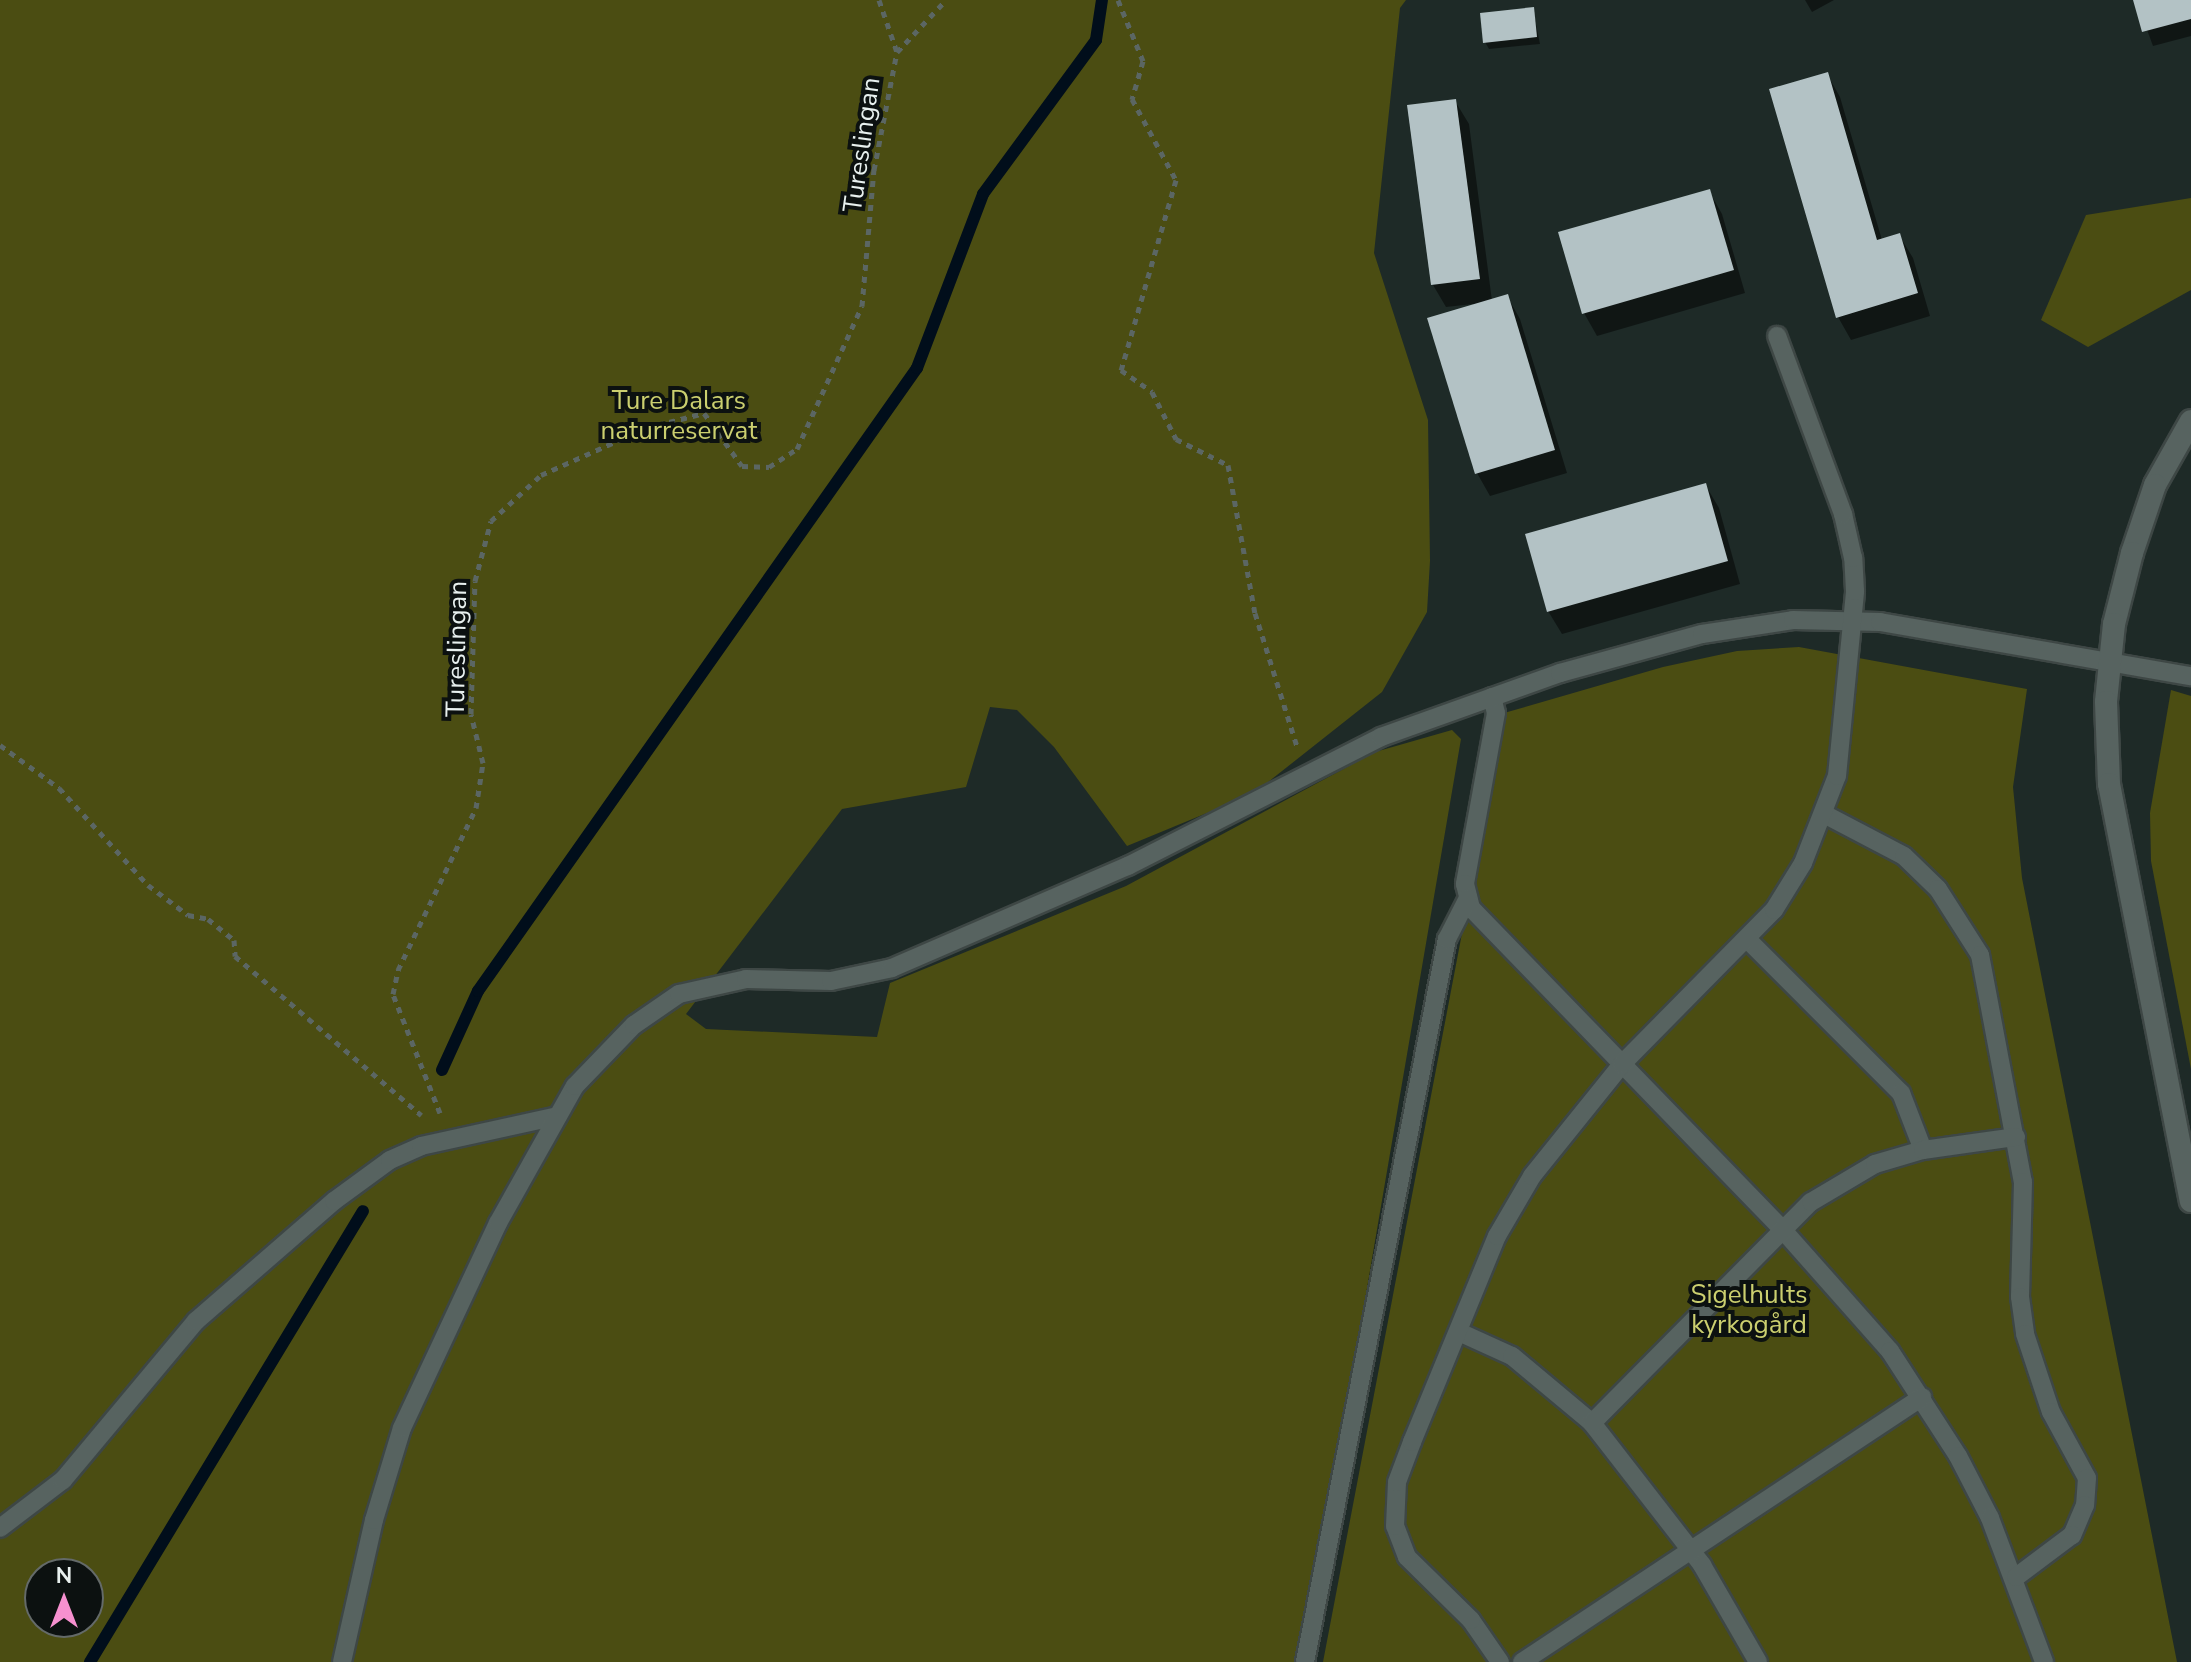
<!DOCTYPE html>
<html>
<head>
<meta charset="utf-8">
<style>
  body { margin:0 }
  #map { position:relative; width:2191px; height:1662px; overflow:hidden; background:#1e2a27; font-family:"Nunito Sans",sans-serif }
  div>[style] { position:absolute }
  .green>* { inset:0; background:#4b4d12 }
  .shadow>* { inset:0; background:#0007 }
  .stream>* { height:12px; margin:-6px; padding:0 6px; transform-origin:6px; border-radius:6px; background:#010e1b }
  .building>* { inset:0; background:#b3c2c5 }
  .path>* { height:5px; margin-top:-2.5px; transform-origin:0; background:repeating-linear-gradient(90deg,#5b6663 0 6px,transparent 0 12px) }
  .roads { filter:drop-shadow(2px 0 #3e4745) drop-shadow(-2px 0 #3e4745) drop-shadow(0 2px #3e4745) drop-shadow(0 -2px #3e4745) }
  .service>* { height:18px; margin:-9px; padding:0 9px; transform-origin:9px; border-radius:9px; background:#576360 }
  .tertiary>* { height:22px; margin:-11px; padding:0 11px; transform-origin:11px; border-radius:11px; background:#576360 }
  span { translate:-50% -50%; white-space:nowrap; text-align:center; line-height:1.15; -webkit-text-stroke:8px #0c1110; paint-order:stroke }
  .street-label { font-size:26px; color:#e8f0ee }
  .park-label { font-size:26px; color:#cbcf6f }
  .north { position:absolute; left:24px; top:1558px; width:80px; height:80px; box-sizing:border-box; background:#0c1110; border:2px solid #646a69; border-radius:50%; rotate:0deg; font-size:22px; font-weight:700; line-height:32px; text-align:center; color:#e8f0ee }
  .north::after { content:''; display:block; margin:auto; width:28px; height:36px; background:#f690cf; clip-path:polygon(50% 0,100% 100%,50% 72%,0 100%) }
</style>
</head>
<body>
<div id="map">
  <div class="green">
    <div style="clip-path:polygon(evenodd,0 0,1406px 0,1400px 8px,1374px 253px,1428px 420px,1430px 561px,1427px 612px,1382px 692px,1253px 794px,1127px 846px,1054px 747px,1017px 710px,990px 707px,966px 787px,842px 809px,686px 1014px,706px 1029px,877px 1037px,890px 983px,1126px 886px,1375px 752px,1452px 730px,1461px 739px,1348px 1399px,1294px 1662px,0 1662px,0 0,40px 1574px,88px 1574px,88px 1622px,40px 1622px,40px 1574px)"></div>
    <div style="clip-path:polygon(2191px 198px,2191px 290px,2088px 347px,2041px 320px,2086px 215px)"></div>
    <div style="clip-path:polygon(1799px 647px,2027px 689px,2013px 787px,2022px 878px,2177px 1662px,1323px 1662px,1504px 713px,1663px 667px,1737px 651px)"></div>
    <div style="clip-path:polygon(2171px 690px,2191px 696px,2191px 1069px,2151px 861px,2150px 813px)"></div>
  </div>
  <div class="shadow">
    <div style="clip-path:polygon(1805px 0,1834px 0,1812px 12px)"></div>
    <div style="clip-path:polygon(2136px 0,2191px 0,2191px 36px,2153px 46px)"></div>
    <div style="clip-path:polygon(1533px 9px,1540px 44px,1489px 49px,1485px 42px)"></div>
    <div style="clip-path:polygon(1827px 74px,1840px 97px,1882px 240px,1899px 235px,1913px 258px,1930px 316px,1851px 340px,1838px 317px)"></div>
    <div style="clip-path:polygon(1455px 101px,1469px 124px,1492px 301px,1507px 296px,1520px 319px,1567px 473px,1490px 496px,1477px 473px,1473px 304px,1446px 307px,1433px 285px)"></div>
    <div style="clip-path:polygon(1709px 191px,1722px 214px,1745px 293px,1597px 336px,1584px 313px)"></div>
    <div style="clip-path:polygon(1706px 486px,1719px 508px,1740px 584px,1562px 634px,1548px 611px)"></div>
  </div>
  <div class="stream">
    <div style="left:442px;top:1070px;width:87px;rotate:-65.5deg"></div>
    <div style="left:478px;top:991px;width:762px;rotate:-54.83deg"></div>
    <div style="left:917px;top:368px;width:186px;rotate:-69.2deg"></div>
    <div style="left:983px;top:194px;width:191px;rotate:-53.7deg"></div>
    <div style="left:1096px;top:40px;width:40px;rotate:-81.5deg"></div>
    <div style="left:90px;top:1662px;width:527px;rotate:-58.81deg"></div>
  </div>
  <div class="building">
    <div style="clip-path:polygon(2133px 0,2191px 0,2191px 19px,2142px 32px)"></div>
    <div style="clip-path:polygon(1534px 7px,1537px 37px,1483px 43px,1480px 13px)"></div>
    <div style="clip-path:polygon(1828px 72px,1877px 240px,1900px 233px,1918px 293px,1836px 318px,1769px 89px)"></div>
    <div style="clip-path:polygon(1456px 99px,1480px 279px,1431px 285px,1407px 105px)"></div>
    <div style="clip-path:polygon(1710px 189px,1734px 270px,1582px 314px,1558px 232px)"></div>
    <div style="clip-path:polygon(1508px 294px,1555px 450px,1475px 474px,1427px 318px)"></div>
    <div style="clip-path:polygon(1706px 483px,1728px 561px,1547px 612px,1525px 534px)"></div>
  </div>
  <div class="path">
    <div style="left:879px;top:0;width:55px;rotate:70.9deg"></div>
    <div style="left:1118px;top:0;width:66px;rotate:67.7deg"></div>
    <div style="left:1143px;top:61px;width:40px;rotate:106deg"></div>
    <div style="left:1132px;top:99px;width:92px;rotate:61.5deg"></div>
    <div style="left:1176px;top:180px;width:198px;rotate:106.1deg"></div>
    <div style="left:1121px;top:370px;width:38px;rotate:35deg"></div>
    <div style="left:1152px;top:392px;width:53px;rotate:62.9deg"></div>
    <div style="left:1176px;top:439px;width:58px;rotate:26.6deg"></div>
    <div style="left:1228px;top:465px;width:150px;rotate:79.7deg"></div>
    <div style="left:1255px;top:613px;width:143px;rotate:72.5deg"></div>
    <div style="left:0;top:745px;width:73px;rotate:36.1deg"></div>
    <div style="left:59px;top:788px;width:132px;rotate:47.5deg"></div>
    <div style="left:148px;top:885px;width:50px;rotate:36.9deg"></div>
    <div style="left:188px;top:915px;width:20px;rotate:11deg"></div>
    <div style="left:208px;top:919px;width:33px;rotate:39deg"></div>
    <div style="left:234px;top:940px;width:16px;rotate:86deg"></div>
    <div style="left:235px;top:956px;width:245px;rotate:40.5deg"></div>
    <div style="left:440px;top:1113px;width:128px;rotate:-111.6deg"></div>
    <div style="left:393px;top:994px;width:25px;rotate:-78deg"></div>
    <div style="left:398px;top:970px;width:180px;rotate:-64.3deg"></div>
    <div style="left:476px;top:808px;width:46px;rotate:-81.2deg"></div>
    <div style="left:483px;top:763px;width:50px;rotate:-103.8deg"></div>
    <div style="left:471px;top:714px;width:133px;rotate:-88.3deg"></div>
    <div style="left:475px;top:581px;width:62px;rotate:-75.1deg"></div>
    <div style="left:491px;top:521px;width:68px;rotate:-42.6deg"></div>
    <div style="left:541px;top:475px;width:115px;rotate:-24.1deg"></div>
    <div style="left:646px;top:428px;width:60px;rotate:-14.5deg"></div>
    <div style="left:704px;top:413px;width:65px;rotate:54.4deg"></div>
    <div style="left:742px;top:466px;width:27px;rotate:2deg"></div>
    <div style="left:769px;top:467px;width:33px;rotate:-33deg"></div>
    <div style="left:797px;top:449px;width:157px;rotate:-65.6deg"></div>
    <div style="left:862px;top:306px;width:137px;rotate:-85deg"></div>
    <div style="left:874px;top:170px;width:120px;rotate:-79deg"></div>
    <div style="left:897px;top:52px;width:71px;rotate:-46.7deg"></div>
  </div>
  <div class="roads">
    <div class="service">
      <div style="left:1492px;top:697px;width:16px;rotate:76deg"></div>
      <div style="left:1496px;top:713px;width:174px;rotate:100.3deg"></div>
      <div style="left:1465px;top:884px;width:25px;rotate:76deg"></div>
      <div style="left:1471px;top:908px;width:447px;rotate:45.9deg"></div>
      <div style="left:1782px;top:1229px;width:163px;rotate:48.5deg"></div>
      <div style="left:1890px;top:1351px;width:125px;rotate:57.1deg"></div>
      <div style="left:1958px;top:1456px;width:70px;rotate:62.7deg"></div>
      <div style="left:1990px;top:1518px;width:154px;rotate:69.4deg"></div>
      <div style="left:1824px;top:814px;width:90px;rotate:27.7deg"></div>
      <div style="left:1904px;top:856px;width:47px;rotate:44.1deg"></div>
      <div style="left:1938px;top:889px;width:78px;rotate:57.5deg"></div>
      <div style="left:1980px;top:955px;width:231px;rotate:79.3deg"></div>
      <div style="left:2023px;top:1182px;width:115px;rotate:91.5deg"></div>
      <div style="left:2020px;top:1297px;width:37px;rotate:82deg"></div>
      <div style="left:2025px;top:1334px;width:82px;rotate:71.6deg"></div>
      <div style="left:2051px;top:1412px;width:75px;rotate:61.4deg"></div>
      <div style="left:2087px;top:1478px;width:27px;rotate:94deg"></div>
      <div style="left:2085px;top:1505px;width:33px;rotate:113deg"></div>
      <div style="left:2072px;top:1535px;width:70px;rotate:143.1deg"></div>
      <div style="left:1747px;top:939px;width:218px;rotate:45deg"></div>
      <div style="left:1901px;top:1093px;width:61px;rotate:68.9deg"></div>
      <div style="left:1459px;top:1332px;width:58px;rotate:24.4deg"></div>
      <div style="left:1512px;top:1356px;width:104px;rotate:39.9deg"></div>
      <div style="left:1592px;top:1423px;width:180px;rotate:52.2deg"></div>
      <div style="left:1702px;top:1565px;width:112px;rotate:60deg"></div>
      <div style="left:1592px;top:1423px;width:311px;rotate:-45.3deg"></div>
      <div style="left:1811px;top:1202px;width:74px;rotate:-30.7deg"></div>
      <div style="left:1875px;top:1164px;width:50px;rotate:-16.3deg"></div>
      <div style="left:1923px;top:1150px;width:94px;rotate:-8deg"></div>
      <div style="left:0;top:1528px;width:79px;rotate:-37.3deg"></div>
      <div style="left:63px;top:1480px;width:207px;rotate:-50.1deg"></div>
      <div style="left:196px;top:1321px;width:183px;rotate:-41deg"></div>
      <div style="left:334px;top:1201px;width:69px;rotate:-36.2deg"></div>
      <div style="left:390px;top:1160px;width:34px;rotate:-24deg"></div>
      <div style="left:421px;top:1146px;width:140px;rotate:-12.4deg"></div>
      <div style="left:342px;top:1662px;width:146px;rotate:-77.3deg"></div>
      <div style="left:374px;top:1520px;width:96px;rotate:-73.1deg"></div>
      <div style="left:402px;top:1428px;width:226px;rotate:-64.9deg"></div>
      <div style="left:498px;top:1223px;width:157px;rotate:-60.7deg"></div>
      <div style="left:575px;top:1086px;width:85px;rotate:-46deg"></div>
      <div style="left:634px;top:1025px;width:55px;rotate:-34.6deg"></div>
      <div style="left:679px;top:994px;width:69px;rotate:-12.6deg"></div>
      <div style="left:746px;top:979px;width:85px;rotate:1.3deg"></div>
      <div style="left:831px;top:981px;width:62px;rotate:-12deg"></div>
      <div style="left:892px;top:968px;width:257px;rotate:-23.4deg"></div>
      <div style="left:1128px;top:866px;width:284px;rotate:-27deg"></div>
      <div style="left:1381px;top:737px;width:190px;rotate:-19.7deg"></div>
      <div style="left:1560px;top:673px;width:147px;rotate:-15.4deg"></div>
      <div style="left:1702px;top:634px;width:92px;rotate:-8.7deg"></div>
      <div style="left:1793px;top:620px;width:87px;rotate:1.3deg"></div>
      <div style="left:1880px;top:622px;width:316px;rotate:9.9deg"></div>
      <div style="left:1305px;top:1662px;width:737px;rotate:-78.89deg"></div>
      <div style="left:1447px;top:939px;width:46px;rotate:-62.9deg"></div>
      <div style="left:1500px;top:1662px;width:51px;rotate:-124.6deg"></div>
      <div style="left:1471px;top:1620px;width:90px;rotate:-135.5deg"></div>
      <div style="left:1407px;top:1557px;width:33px;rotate:-111deg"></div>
      <div style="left:1395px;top:1526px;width:44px;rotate:-87.4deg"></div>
      <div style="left:1397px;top:1482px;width:43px;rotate:-69.4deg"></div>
      <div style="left:1412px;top:1442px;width:223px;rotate:-67.6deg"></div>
      <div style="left:1497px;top:1236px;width:69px;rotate:-59.7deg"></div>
      <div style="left:1532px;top:1176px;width:144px;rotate:-51.2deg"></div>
      <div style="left:1622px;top:1064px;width:216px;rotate:-45.4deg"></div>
      <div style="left:1774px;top:910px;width:55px;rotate:-58.3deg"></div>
      <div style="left:1803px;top:863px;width:93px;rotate:-68.7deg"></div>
      <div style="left:1837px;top:776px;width:186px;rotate:-84.4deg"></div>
      <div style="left:1855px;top:591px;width:33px;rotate:-93deg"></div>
      <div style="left:1853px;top:558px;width:45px;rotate:-102.8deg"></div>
      <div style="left:1843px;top:514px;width:190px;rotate:-110.3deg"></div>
      <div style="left:1522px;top:1662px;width:480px;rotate:-33.5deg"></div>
    </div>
    <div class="tertiary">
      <div style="left:2191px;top:421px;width:73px;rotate:119.4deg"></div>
      <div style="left:2155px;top:485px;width:72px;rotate:108.7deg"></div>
      <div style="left:2132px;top:553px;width:73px;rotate:104.2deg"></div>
      <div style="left:2114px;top:624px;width:78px;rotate:95.9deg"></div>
      <div style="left:2106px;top:702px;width:82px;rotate:87.9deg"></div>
      <div style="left:2109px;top:784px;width:425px;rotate:78.9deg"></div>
    </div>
  </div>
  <div class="street-label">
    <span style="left:862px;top:145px;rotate:-82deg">Tureslingan</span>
    <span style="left:457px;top:649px;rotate:-89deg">Tureslingan</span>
  </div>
  <div class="park-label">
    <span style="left:679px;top:416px">Ture Dalars<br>naturreservat</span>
    <span style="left:1749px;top:1310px">Sigelhults<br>kyrkogård</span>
  </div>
  <div class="north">N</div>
</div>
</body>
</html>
